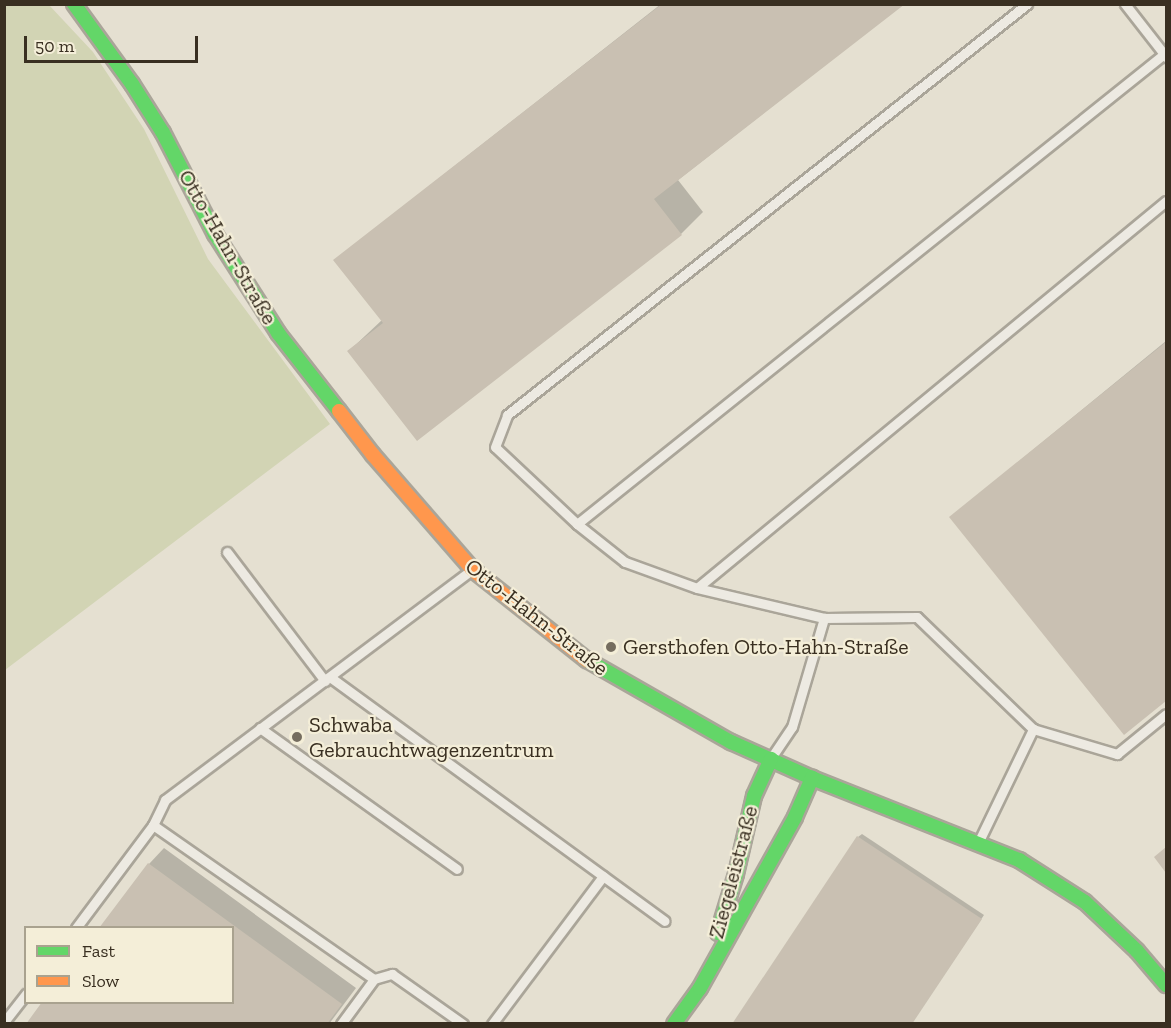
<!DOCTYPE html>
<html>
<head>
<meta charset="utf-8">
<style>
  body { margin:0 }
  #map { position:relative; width:1171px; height:1028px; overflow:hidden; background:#e5e0d1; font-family:"Zilla Slab",serif }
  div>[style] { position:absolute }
  .green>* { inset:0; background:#d2d4b4 }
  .shadow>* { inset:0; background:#0003 }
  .building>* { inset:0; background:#c9c0b2 }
  .roads { filter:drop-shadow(2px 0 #aaa599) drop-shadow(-2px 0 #aaa599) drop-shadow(0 2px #aaa599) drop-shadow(0 -2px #aaa599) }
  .lane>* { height:9px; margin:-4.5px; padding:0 4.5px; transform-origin:4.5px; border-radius:4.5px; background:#edeae2 }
  .fast>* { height:14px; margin:-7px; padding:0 7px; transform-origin:7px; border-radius:7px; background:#63d668 }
  .slow>* { height:14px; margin:-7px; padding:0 7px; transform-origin:7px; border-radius:7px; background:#ff974d }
  .dots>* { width:16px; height:16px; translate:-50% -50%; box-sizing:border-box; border:3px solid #f4eed8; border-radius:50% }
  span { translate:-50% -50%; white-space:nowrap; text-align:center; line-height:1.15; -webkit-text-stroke:4.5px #f4eed8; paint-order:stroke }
  .street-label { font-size:22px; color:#392f21 }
  .poi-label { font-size:22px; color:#392f21 }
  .left { translate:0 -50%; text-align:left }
  .frame { position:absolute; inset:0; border:6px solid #392f21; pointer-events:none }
  .legend { position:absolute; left:24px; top:926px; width:210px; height:78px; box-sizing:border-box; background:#f4eed8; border:2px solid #a9a28f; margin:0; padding:8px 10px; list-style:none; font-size:18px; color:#392f21 }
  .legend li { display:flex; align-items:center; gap:12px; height:30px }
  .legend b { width:30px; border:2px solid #a9a28f }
  .scale { position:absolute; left:24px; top:36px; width:174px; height:27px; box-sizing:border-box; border:3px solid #392f21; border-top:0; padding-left:8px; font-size:18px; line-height:21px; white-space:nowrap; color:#392f21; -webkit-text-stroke:4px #f4eed8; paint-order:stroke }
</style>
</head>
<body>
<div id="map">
  <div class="green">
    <div style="clip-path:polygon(5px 5px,49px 5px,93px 52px,144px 129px,208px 259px,330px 424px,5px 670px)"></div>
  </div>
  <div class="shadow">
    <div style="clip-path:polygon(661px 4px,903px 4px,678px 180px,703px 212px,681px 234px,417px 439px,349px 351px,382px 320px,335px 260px)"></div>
    <div style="clip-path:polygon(1166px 341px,1166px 699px,1124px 733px,951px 517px)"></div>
    <div style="clip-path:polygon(862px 834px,984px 915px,911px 1024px,858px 837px)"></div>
    <div style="clip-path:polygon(164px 848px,356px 988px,329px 1024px,28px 1024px,232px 1002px,232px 928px,101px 928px,149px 864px)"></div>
  </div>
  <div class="building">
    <div style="clip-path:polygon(662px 4px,905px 4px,654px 199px,682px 235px,417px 441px,347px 351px,383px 323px,333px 260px)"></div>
    <div style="clip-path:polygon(1166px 342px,1166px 701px,1124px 735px,949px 517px)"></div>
    <div style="clip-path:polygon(857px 836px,982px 919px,912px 1024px,732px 1024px)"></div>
    <div style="clip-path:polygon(1166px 847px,1166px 873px,1154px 857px)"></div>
    <div style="clip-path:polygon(148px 863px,342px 1004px,327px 1024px,26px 1024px,42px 1002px,232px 1002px,232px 928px,99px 928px)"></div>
  </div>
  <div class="roads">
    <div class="lane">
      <div style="left:1125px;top:4px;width:63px;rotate:52deg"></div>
      <div style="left:577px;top:524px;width:112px;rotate:-136.8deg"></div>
      <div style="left:495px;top:447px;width:34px;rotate:-69deg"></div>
      <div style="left:507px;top:415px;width:663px;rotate:-38.32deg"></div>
      <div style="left:227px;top:552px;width:162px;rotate:52.8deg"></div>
      <div style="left:697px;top:588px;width:77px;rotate:-160.1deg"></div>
      <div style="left:625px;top:562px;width:61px;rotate:-141.6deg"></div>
      <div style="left:577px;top:524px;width:752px;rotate:-38.68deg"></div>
      <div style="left:1164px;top:54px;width:4px;rotate:56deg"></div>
      <div style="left:330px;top:677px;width:414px;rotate:36.1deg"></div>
      <div style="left:260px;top:728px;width:242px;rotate:35.6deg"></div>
      <div style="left:1033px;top:729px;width:161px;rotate:-136deg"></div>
      <div style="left:917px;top:617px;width:93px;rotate:179.4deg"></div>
      <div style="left:824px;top:618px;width:130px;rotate:-166.7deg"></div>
      <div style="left:697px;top:588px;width:608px;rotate:-39.53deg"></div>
      <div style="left:771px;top:758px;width:37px;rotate:-56deg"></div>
      <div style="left:792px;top:727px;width:114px;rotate:-73.6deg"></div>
      <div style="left:153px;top:825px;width:269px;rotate:34.9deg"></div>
      <div style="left:374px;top:979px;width:19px;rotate:-16deg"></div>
      <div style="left:392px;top:974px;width:87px;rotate:35.2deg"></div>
      <div style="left:978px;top:843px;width:127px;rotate:-64.2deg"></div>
      <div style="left:1033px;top:729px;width:88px;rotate:16.6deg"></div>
      <div style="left:1117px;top:754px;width:63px;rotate:-39.2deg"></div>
      <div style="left:76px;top:928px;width:129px;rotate:-53.2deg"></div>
      <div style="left:153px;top:825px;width:28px;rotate:-64deg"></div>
      <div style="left:165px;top:800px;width:381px;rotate:-36.9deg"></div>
      <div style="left:4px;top:1022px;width:36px;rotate:-52deg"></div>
      <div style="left:341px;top:1024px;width:56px;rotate:-53.7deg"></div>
      <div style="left:492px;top:1024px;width:185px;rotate:-53.1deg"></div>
    </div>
    <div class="fast">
      <div style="left:74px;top:4px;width:99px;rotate:54.1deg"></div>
      <div style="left:132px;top:84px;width:58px;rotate:57.7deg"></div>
      <div style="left:163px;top:133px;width:114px;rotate:62.8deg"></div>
      <div style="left:215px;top:234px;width:117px;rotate:57.5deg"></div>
      <div style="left:278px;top:333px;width:99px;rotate:52deg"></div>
      <div style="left:587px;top:660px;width:166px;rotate:29.7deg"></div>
      <div style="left:731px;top:742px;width:89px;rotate:24deg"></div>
      <div style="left:812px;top:778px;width:223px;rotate:21.6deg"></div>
      <div style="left:1019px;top:860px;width:78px;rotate:32.5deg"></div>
      <div style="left:1085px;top:902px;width:71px;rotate:43.3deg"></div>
      <div style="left:1137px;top:951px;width:45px;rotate:49.5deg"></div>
      <div style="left:718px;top:933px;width:62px;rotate:-73deg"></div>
      <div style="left:736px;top:874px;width:80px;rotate:-77deg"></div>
      <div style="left:754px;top:796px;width:41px;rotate:-65.3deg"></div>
      <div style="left:674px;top:1024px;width:44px;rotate:-54.2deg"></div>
      <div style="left:700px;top:988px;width:196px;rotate:-60.9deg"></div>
      <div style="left:795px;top:817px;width:43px;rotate:-66.4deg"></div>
    </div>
    <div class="slow">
      <div style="left:339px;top:411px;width:56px;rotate:52.3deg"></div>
      <div style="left:373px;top:455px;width:151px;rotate:49deg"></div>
      <div style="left:472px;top:569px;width:147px;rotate:38.4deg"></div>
    </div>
  </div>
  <div class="dots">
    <div style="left:611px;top:647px;background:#756d5f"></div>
    <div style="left:297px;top:737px;background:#756d5f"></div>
  </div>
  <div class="street-label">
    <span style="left:228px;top:247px;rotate:60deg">Otto-Hahn-Straße</span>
    <span style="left:537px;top:617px;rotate:38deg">Otto-Hahn-Straße</span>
    <span style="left:733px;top:872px;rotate:-75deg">Ziegeleistraße</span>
  </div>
  <div class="poi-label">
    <span class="left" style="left:623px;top:647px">Gersthofen Otto-Hahn-Straße</span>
    <span class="left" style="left:309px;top:737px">Schwaba<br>Gebrauchtwagenzentrum</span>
  </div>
  <div class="frame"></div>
  <ul class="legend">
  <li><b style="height:8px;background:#63d668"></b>Fast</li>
  <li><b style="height:8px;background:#ff974d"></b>Slow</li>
  </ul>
  <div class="scale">50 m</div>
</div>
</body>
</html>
